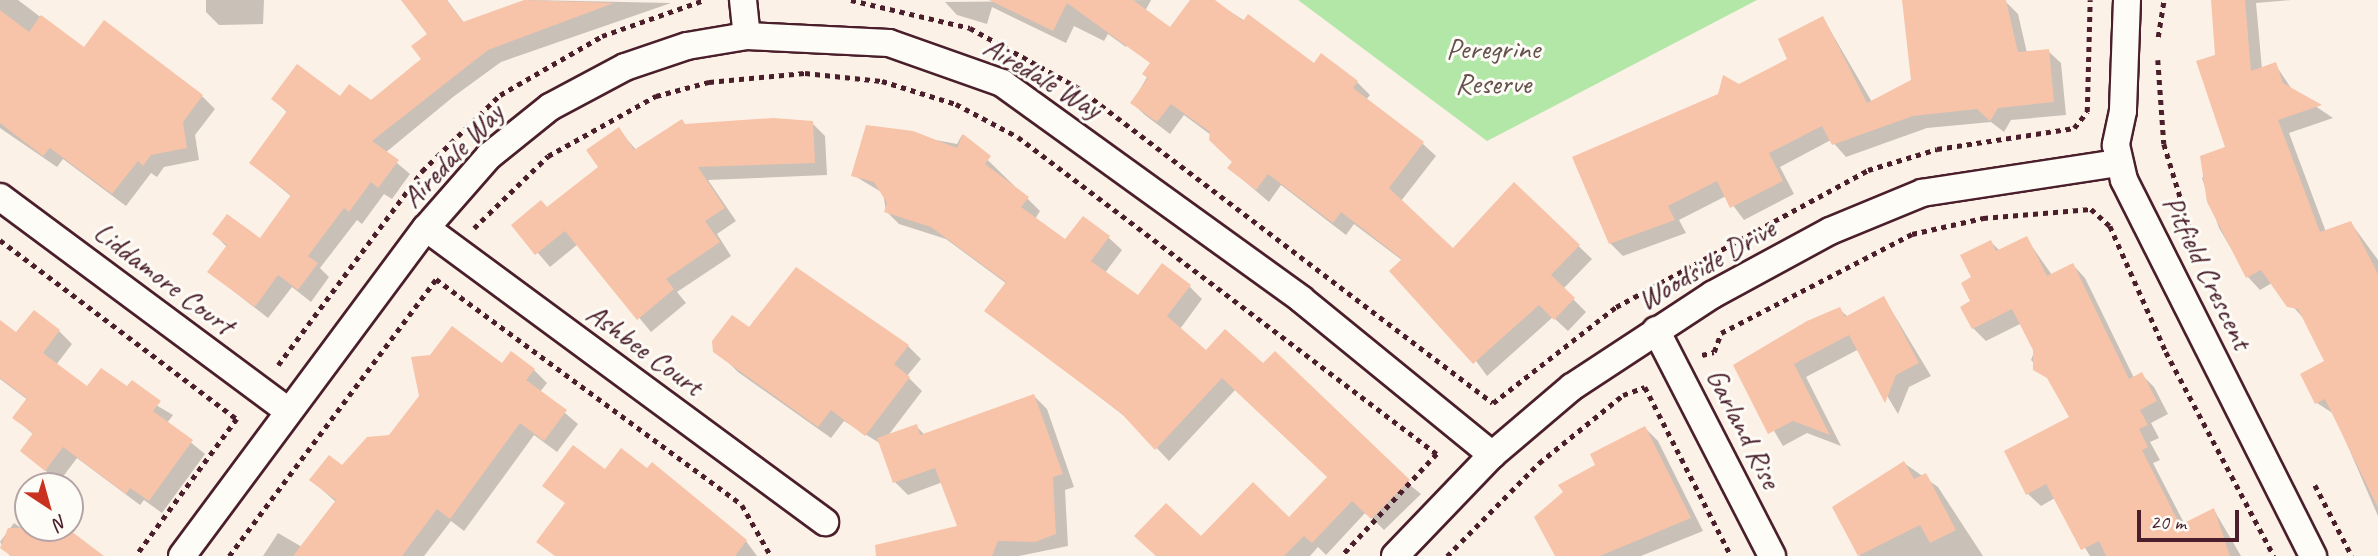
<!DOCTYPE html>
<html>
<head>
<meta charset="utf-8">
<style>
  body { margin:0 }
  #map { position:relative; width:2378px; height:556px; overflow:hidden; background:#fcf1e7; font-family:Caveat,sans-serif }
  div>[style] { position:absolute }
  .green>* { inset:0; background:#b3e7a8 }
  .shadow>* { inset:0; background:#0003 }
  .building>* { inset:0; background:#f7c3a9 }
  .path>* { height:4.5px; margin-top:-2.25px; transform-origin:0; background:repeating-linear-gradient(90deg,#4a1f2b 0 5px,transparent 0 10px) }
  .roads { filter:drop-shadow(2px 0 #4a1f2b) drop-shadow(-2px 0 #4a1f2b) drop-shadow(0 2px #4a1f2b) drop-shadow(0 -2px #4a1f2b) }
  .minor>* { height:26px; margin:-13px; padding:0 13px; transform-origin:13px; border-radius:13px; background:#fdfcf7 }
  span { translate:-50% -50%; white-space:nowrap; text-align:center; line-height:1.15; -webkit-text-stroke:6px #fdfcf7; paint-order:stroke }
  .park-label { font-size:30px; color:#64514a }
  .street-label { font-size:30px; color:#4a1f2b }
  .north { position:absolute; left:14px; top:472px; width:70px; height:70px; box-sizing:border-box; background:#fdfcf7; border:2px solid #b5a4a5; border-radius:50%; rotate:144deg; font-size:19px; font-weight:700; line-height:28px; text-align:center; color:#4a1f2b }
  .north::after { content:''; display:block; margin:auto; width:24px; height:32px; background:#c8321e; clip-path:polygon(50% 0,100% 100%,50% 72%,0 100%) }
  .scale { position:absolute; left:2137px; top:510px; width:102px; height:32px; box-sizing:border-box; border:4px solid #4a1f2b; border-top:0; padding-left:9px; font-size:21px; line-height:24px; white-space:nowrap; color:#4a1f2b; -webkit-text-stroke:5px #fdfcf7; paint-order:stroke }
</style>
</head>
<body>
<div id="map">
  <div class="green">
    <div style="clip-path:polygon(1298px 0,1757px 0,1487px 141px)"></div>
  </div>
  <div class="shadow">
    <div style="clip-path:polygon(0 0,18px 0,84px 50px,202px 96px,215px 109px,195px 135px,199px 160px,164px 167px,157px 177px,151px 173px,126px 206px,63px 159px,57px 167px,0 128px)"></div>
    <div style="clip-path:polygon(206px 0,264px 0,263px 24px,219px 25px,206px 12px)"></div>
    <div style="clip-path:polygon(403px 0,447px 0,465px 24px,529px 0,671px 3px,501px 62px,453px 97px,385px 153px,410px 174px,392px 199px,384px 194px,362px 224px,357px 220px,320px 268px,329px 277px,311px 302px,292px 287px,268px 318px,209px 272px,227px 247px,214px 234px,260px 240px,292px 197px,251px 163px,288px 113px,273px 99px,371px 102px,424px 59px,429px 34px)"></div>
    <div style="clip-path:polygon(1151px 0,1126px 47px,1108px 34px,1104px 41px,1074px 26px,1066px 43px,992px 7px,987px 24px,957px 15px,945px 2px)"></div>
    <div style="clip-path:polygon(1192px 0,1212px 0,1314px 65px,1357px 82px,1370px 95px,1366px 100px,1423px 144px,1436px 156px,1401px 201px,1453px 251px,1514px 184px,1592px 259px,1563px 289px,1586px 312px,1568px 331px,1553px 317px,1487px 376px,1403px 261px,1354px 224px,1346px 235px,1281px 185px,1269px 202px,1229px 168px,1234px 162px,1211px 135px,1184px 115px,1170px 134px,1145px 115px,1132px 103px)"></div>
    <div style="clip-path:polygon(1904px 0,2005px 1px,2018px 14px,2027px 53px,2048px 51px,2061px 63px,2066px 115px,2011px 120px,2004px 132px,1991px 122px,1927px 128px,1846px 157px,1831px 140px,1780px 167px,1794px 194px,1744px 220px,1726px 196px,1679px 220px,1686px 233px,1623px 256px,1610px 243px,1739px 86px,1790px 60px,1823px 18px,1872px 102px,1913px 81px)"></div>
    <div style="clip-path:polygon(2215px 0,2291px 0,2256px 3px,2262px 69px,2275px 64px,2293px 91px,2333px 118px,2289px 133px,2326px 232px,2351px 223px,2378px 260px,2378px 516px,2334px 414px,2317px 403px,2327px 362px,2305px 320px,2272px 283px,2260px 290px,2248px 277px,2219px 228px,2202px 178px,2227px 148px)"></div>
    <div style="clip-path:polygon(812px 123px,825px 136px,827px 175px,708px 180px,736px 221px,717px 234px,731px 256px,677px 292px,686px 303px,651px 332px,578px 244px,550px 267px,514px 225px,548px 209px,600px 167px,619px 130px,637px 151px,686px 126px)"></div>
    <div style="clip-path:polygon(867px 127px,957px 144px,962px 135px,1040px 211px,1035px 219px,1066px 241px,1083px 218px,1109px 238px,1122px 250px,1105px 273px,1139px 298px,1189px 286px,1202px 299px,1180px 329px,1206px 353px,1263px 366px,1421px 494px,1384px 530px,1366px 512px,1326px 555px,1318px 547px,1310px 556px,1157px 556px,1201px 538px,1289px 519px,1329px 478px,1235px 390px,1169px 461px,1132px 422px,987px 310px,1007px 284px,946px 239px,899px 224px,886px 211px,883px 193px,853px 175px)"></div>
    <div style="clip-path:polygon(2026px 238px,2052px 275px,2073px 265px,2085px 278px,2134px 378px,2141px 374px,2154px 387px,2168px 414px,2151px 423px,2159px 438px,2150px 442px,2160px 460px,2153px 463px,2185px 525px,2214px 510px,2241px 556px,2090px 556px,2055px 498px,2041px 506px,2028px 494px,2071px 418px,2050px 379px,2031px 360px,2035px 350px,2022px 323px,1986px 341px,1973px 328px,1973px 302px,1974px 278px,1991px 242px,2000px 251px)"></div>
    <div style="clip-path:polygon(1884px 298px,1931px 376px,1909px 387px,1898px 414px,1859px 349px,1806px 377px,1841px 446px,1807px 433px,1783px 446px,1736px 366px,1839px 309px,1848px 317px)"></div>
    <div style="clip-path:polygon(0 322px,17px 335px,59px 331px,72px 344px,56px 365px,88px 389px,127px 388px,173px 415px,167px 423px,205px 454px,162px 513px,144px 500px,140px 505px,77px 458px,59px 482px,22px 451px,34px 435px,15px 418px,28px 400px,0 379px)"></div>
    <div style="clip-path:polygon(749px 330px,908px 346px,921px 359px,907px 376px,922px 391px,887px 437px,916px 426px,925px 435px,1034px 396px,1047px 409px,1074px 487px,1065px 490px,1068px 546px,1019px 556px,913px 556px,959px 527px,943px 482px,908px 495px,895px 482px,881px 444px,844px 421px,831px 438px,738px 372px,724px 358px)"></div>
    <div style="clip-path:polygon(502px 366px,534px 370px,547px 383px,540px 392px,578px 424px,557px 452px,534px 435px,464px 531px,451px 521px,424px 556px,263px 556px,278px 533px,302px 547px,336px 502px,311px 480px,342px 467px)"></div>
    <div style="clip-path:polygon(1645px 428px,1658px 441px,1703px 531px,1641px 556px,1557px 556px,1597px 466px)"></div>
    <div style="clip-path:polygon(1904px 463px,1938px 487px,1983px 556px,1860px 556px,1834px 508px)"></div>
    <div style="clip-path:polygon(14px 523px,30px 534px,35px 528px,64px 528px,100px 556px,10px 556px,0 542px)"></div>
    <div style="clip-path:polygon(746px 541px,757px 556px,706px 556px)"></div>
  </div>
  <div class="building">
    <div style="clip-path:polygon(401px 0,446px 0,463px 22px,524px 0,614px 3px,488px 50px,372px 141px,399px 160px,378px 188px,371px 182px,349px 212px,344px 208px,308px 256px,318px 263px,298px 290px,278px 275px,255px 307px,207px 272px,227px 245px,212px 234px,227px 214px,260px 238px,291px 195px,249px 163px,287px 111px,271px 99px,297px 64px,340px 96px,349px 84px,371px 100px,421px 59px,411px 46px,427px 34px)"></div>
    <div style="clip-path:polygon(989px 0,1133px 0,1170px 27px,1190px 0,1215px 0,1243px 21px,1248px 14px,1314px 63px,1321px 53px,1358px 81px,1353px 88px,1424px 142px,1389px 188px,1453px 248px,1514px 182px,1580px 245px,1551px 275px,1575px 298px,1554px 320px,1539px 305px,1473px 364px,1389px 271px,1402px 259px,1341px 212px,1333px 223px,1268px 174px,1256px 190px,1227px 168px,1232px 162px,1209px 140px,1210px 132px,1171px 104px,1157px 122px,1130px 103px,1148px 78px,1142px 74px,1150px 63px,1067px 3px,1053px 31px)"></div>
    <div style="clip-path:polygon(1902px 0,2006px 0,2018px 52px,2049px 49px,2054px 102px,1998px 108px,1990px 121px,1977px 109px,1913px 116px,1832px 145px,1822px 126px,1769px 153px,1783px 181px,1730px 208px,1717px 181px,1668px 206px,1675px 220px,1609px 244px,1572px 157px,1718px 94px,1723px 75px,1739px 84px,1787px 59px,1778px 39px,1823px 16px,1867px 103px,1911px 80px)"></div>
    <div style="clip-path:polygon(2211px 0,2245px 0,2251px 71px,2276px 62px,2283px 83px,2322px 105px,2278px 120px,2320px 232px,2351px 221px,2378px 274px,2378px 508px,2325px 399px,2315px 404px,2300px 374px,2324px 361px,2298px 309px,2287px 307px,2261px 270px,2246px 278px,2207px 202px,2200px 156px,2225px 147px,2196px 61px,2215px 55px)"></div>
    <div style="clip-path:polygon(0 10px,29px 32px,41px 15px,84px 47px,104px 20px,203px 95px,183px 122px,187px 148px,151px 155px,143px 166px,138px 161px,112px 194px,50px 148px,43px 156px,0 123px)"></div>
    <div style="clip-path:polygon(773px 118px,813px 121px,815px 163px,698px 167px,725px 208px,705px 221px,720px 242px,666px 279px,674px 289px,637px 320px,565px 231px,535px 255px,511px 225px,541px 200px,547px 207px,598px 167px,586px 150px,619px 127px,634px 150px,682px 119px,685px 124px)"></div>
    <div style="clip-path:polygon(866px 125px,913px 131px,957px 148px,963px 134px,991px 156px,985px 164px,1029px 197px,1021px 207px,1065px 239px,1083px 216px,1110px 236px,1091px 261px,1138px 295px,1162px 263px,1191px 285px,1167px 316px,1206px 350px,1225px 329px,1263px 363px,1275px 351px,1410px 480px,1371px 519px,1352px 501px,1312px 543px,1304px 536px,1284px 556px,1156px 556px,1134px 536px,1166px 503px,1201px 536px,1253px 482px,1289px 517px,1327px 477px,1222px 378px,1155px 450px,1121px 413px,984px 311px,1006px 282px,931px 227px,884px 212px,887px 203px,874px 182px,851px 176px)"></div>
    <div style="clip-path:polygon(2027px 236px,2047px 276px,2073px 263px,2129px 379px,2142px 372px,2157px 401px,2140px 410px,2148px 425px,2139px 429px,2148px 447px,2142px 450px,2180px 525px,2214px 508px,2230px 556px,2106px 556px,2099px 541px,2081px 550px,2046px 484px,2026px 495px,2004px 451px,2069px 417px,2047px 378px,2033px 370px,2033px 350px,2012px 309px,1972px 329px,1960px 307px,1970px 301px,1961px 283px,1971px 277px,1960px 255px,1991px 240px,1996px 251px)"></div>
    <div style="clip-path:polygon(796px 267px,909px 345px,894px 364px,910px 377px,865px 436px,831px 410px,818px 427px,713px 352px,712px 341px,732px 315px,749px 327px)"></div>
    <div style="clip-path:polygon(1884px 296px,1919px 363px,1896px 375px,1885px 403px,1849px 335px,1794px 364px,1830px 435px,1793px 421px,1768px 434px,1733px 365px,1807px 321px,1840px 307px,1845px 317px)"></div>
    <div style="clip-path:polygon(34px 310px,60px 330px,43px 353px,87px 386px,101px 368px,127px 386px,132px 380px,161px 401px,153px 411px,193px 440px,149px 501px,130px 488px,126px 494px,63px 447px,45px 471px,20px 451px,33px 433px,12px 418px,27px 398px,0 378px,0 320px,16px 332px)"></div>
    <div style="clip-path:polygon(452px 326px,502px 363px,511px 351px,535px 369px,526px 380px,567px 410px,544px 441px,520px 423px,450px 519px,437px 509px,402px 556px,293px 556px,336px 500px,309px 480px,329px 455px,342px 465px,367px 437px,389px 435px,419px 396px,411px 357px,430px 355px)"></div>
    <div style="clip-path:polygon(1034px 394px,1063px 474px,1053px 477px,1056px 534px,1035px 542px,998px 541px,992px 556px,876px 556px,875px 545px,957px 526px,935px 468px,893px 483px,877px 438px,917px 424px,920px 435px)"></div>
    <div style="clip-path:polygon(1645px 426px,1691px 518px,1600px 556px,1555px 556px,1534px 517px,1563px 492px,1558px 485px,1595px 465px,1590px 454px)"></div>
    <div style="clip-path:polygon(573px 445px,605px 469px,621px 448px,647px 468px,652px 462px,747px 540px,735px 556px,555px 556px,536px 542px,565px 503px,542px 486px)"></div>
    <div style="clip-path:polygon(1904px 461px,1914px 479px,1926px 473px,1956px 530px,1930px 543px,1920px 525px,1858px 556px,1832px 507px)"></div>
    <div style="clip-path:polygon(8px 528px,67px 528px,104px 556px,11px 556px,0 548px)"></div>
  </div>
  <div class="path">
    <div style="left:851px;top:0;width:122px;rotate:13.2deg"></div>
    <div style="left:970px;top:28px;width:122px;rotate:28.9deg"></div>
    <div style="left:1077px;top:87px;width:522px;rotate:37.22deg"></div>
    <div style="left:1493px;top:403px;width:156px;rotate:-38deg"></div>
    <div style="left:1616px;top:307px;width:287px;rotate:-28.5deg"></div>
    <div style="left:1868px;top:170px;width:72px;rotate:-16.9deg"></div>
    <div style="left:1937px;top:149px;width:139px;rotate:-8.7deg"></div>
    <div style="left:2074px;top:128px;width:21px;rotate:-51deg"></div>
    <div style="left:2087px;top:112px;width:112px;rotate:-88.5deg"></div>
    <div style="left:2158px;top:37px;width:37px;rotate:-81deg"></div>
    <div style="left:2158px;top:60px;width:84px;rotate:85.9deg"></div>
    <div style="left:2164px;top:144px;width:113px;rotate:73deg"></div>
    <div style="left:474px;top:228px;width:103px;rotate:-44.2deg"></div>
    <div style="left:548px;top:156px;width:124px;rotate:-29.1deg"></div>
    <div style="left:656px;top:96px;width:55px;rotate:-14.8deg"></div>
    <div style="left:709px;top:82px;width:96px;rotate:-5.4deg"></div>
    <div style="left:805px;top:73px;width:77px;rotate:5.9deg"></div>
    <div style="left:882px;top:81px;width:77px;rotate:17.3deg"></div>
    <div style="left:956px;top:104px;width:70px;rotate:28deg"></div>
    <div style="left:1018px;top:137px;width:525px;rotate:37.11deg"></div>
    <div style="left:1437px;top:454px;width:139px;rotate:133deg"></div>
    <div style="left:0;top:240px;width:297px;rotate:37.1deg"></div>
    <div style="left:237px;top:419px;width:170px;rotate:126.4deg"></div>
    <div style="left:1702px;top:355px;width:12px;rotate:-14deg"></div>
    <div style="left:1714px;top:352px;width:20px;rotate:-70deg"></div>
    <div style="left:1721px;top:333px;width:215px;rotate:-27.4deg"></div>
    <div style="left:1912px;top:234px;width:73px;rotate:-12.7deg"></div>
    <div style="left:1983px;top:218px;width:108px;rotate:-4.8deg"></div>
    <div style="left:2091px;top:209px;width:25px;rotate:42deg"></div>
    <div style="left:2110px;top:226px;width:138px;rotate:66deg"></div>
    <div style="left:2166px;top:352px;width:231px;rotate:62.1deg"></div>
    <div style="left:278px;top:365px;width:242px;rotate:-53.4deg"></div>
    <div style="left:422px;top:171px;width:109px;rotate:-44.3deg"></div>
    <div style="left:500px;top:95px;width:118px;rotate:-30deg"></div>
    <div style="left:602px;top:36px;width:108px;rotate:-19.4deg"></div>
    <div style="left:2315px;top:485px;width:80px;rotate:62.5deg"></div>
    <div style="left:229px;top:556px;width:346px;rotate:-53.2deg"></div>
    <div style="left:436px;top:279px;width:380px;rotate:36.4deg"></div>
    <div style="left:742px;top:505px;width:59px;rotate:60.4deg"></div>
    <div style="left:1447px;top:556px;width:131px;rotate:-45.3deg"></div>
    <div style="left:1539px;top:463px;width:108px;rotate:-39deg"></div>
    <div style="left:1623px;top:395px;width:23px;rotate:-20deg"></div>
    <div style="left:1645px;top:387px;width:190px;rotate:63deg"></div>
  </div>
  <div class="roads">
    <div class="minor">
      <div style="left:743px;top:0;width:36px;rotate:84deg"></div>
      <div style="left:2127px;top:0;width:111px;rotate:92.1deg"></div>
      <div style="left:2123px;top:111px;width:35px;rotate:102deg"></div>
      <div style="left:2116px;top:145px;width:36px;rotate:77deg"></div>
      <div style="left:2124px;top:180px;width:421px;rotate:63.3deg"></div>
      <div style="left:0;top:197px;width:359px;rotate:36.6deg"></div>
      <div style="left:426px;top:228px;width:496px;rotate:36.4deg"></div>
      <div style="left:1656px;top:330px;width:254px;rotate:62.8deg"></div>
      <div style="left:182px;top:556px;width:409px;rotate:-53.4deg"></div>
      <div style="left:426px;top:228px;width:96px;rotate:-48.8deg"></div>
      <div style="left:489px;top:156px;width:78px;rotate:-38.8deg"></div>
      <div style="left:550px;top:107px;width:85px;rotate:-28.1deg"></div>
      <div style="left:625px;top:67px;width:65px;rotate:-18.7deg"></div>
      <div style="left:687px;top:46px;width:61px;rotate:-9.5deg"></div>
      <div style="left:747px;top:36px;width:142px;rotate:2.8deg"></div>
      <div style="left:889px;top:43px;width:120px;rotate:19.5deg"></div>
      <div style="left:1002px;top:83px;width:369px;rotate:35.8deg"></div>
      <div style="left:1301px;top:299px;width:247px;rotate:39.2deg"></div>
      <div style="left:1395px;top:556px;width:140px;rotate:-46.2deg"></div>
      <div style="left:1492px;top:455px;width:105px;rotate:-40.4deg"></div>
      <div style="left:1572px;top:387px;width:168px;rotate:-33.3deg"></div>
      <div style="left:1712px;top:295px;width:134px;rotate:-28.5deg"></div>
      <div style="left:1830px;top:231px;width:100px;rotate:-22.4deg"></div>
      <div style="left:1922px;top:193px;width:199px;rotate:-8.7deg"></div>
    </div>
  </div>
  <div class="park-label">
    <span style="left:1493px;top:65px">Peregrine<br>Reserve</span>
  </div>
  <div class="street-label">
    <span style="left:1043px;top:77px;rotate:31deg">Airedale Way</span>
    <span style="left:452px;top:155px;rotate:-46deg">Airedale Way</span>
    <span style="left:1706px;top:264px;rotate:-30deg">Woodside Drive</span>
    <span style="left:2208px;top:272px;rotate:64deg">Pitfield Crescent</span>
    <span style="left:164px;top:278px;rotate:37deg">Liddamore Court</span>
    <span style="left:645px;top:349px;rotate:36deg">Ashbee Court</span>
    <span style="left:1744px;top:428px;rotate:63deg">Garland Rise</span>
  </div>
  <div class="north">N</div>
  <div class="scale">20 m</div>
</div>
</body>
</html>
